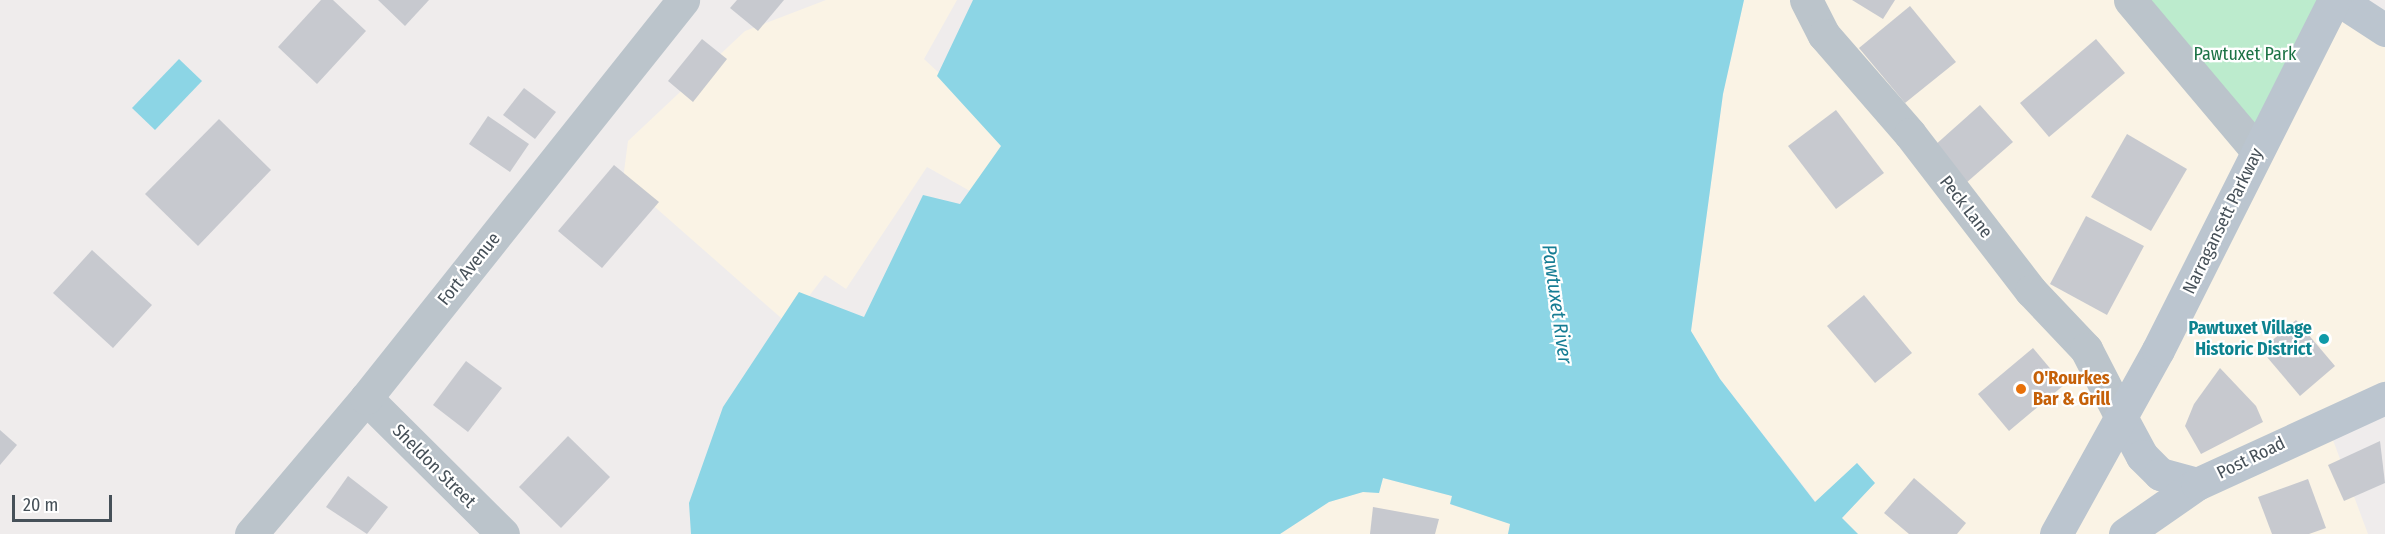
<!DOCTYPE html>
<html>
<head>
<meta charset="utf-8">
<style>
  body { margin:0 }
  #map { position:relative; width:2385px; height:534px; overflow:hidden; background:#efecec; font-family:"Fira Sans Condensed",sans-serif }
  div>[style] { position:absolute }
  .commercial>* { inset:0; background:#faf3e5 }
  .green>* { inset:0; background:#bcebcd }
  .water>* { inset:0; background:#8cd5e5 }
  .building>* { inset:0; background:#c7c9cf }
  .street>* { height:33px; margin:-16.5px; padding:0 16.5px; transform-origin:16.5px; border-radius:16.5px; background:#bbc4cb }
  .secondary>* { height:33px; margin:-16.5px; padding:0 16.5px; transform-origin:16.5px; border-radius:16.5px; background:#bbc5cf }
  .dots>* { width:16px; height:16px; translate:-50% -50%; box-sizing:border-box; border:3px solid #fff; border-radius:50% }
  span { translate:-50% -50%; white-space:nowrap; text-align:center; line-height:1.15; -webkit-text-stroke:4.5px #fff; paint-order:stroke }
  .park-label { font-size:18px; color:#1c7346 }
  .street-label { font-size:18px; color:#465058 }
  .culture-label { font-size:18px; color:#0d838f; font-weight:700 }
  .right { translate:-100% -50%; text-align:right }
  .food-label { font-size:18px; color:#c56008; font-weight:700 }
  .left { translate:0 -50%; text-align:left }
  .water-label { font-size:20px; color:#167d94; font-style:italic }
  .scale { position:absolute; left:12px; top:495px; width:100px; height:27px; box-sizing:border-box; border:3px solid #465058; border-top:0; padding-left:8px; font-size:18px; line-height:21px; white-space:nowrap; color:#465058; -webkit-text-stroke:4px #fff; paint-order:stroke }
</style>
</head>
<body>
<div id="map">
  <div class="commercial">
    <div style="clip-path:polygon(826px 0,957px 0,924px 59px,1010px 139px,970px 191px,927px 167px,846px 289px,825px 275px,788px 324px,623px 179px,628px 141px,745px 31px)"></div>
    <div style="clip-path:polygon(1744px 0,2334px 0,2385px 35px,2385px 399px,2327px 424px,2368px 534px,1858px 534px,1842px 518px,1875px 483px,1857px 463px,1816px 502px,1720px 379px,1691px 331px,1723px 94px)"></div>
    <div style="clip-path:polygon(1383px 478px,1452px 496px,1450px 504px,1511px 524px,1508px 534px,1268px 534px,1280px 534px,1329px 502px,1363px 492px,1379px 493px)"></div>
  </div>
  <div class="green">
    <div style="clip-path:polygon(2127px 0,2334px 0,2257px 151px)"></div>
  </div>
  <div class="water">
    <div style="clip-path:polygon(973px 0,1744px 0,1723px 94px,1691px 331px,1720px 379px,1815px 502px,1857px 463px,1875px 483px,1842px 518px,1858px 534px,1508px 534px,1510px 524px,1450px 504px,1452px 496px,1383px 478px,1379px 493px,1363px 492px,1329px 502px,1280px 534px,691px 534px,689px 503px,723px 407px,799px 292px,864px 317px,923px 195px,960px 204px,1001px 146px,937px 76px)"></div>
    <div style="clip-path:polygon(179px 59px,202px 81px,155px 130px,132px 108px)"></div>
  </div>
  <div class="building">
    <div style="clip-path:polygon(321px 0,333px 0,366px 31px,317px 84px,278px 47px)"></div>
    <div style="clip-path:polygon(378px 0,429px 0,405px 26px)"></div>
    <div style="clip-path:polygon(737px 0,784px 0,758px 31px,730px 8px)"></div>
    <div style="clip-path:polygon(1852px 0,1895px 0,1883px 19px)"></div>
    <div style="clip-path:polygon(1910px 6px,1956px 62px,1905px 103px,1859px 48px)"></div>
    <div style="clip-path:polygon(702px 39px,727px 59px,693px 102px,668px 81px)"></div>
    <div style="clip-path:polygon(2096px 39px,2125px 73px,2049px 137px,2020px 103px)"></div>
    <div style="clip-path:polygon(524px 88px,556px 112px,535px 139px,503px 115px)"></div>
    <div style="clip-path:polygon(1980px 105px,2013px 142px,1966px 183px,1934px 146px)"></div>
    <div style="clip-path:polygon(1836px 110px,1884px 173px,1836px 209px,1788px 146px)"></div>
    <div style="clip-path:polygon(488px 116px,529px 144px,510px 172px,469px 144px)"></div>
    <div style="clip-path:polygon(219px 119px,271px 170px,198px 246px,145px 194px)"></div>
    <div style="clip-path:polygon(2127px 134px,2187px 169px,2151px 231px,2091px 197px)"></div>
    <div style="clip-path:polygon(614px 165px,659px 202px,602px 268px,558px 231px)"></div>
    <div style="clip-path:polygon(2086px 216px,2144px 246px,2107px 315px,2050px 284px)"></div>
    <div style="clip-path:polygon(92px 250px,152px 305px,113px 348px,53px 293px)"></div>
    <div style="clip-path:polygon(1864px 295px,1912px 353px,1875px 383px,1827px 326px)"></div>
    <div style="clip-path:polygon(2296px 320px,2335px 366px,2300px 396px,2261px 350px)"></div>
    <div style="clip-path:polygon(2033px 348px,2064px 385px,2009px 431px,1978px 394px)"></div>
    <div style="clip-path:polygon(466px 361px,502px 388px,468px 432px,433px 405px)"></div>
    <div style="clip-path:polygon(2220px 368px,2256px 406px,2263px 422px,2201px 454px,2185px 426px,2194px 404px)"></div>
    <div style="clip-path:polygon(0 430px,17px 445px,0 465px)"></div>
    <div style="clip-path:polygon(568px 436px,610px 477px,561px 528px,519px 487px)"></div>
    <div style="clip-path:polygon(2380px 441px,2385px 483px,2344px 501px,2328px 465px)"></div>
    <div style="clip-path:polygon(348px 476px,388px 507px,367px 534px,326px 507px)"></div>
    <div style="clip-path:polygon(1914px 478px,1966px 523px,1957px 534px,1909px 534px,1884px 513px)"></div>
    <div style="clip-path:polygon(2308px 479px,2326px 528px,2309px 534px,2272px 534px,2258px 497px)"></div>
    <div style="clip-path:polygon(1373px 507px,1439px 519px,1435px 534px,1370px 534px)"></div>
  </div>
  <div class="street">
    <div style="left:1806px;top:0;width:39px;rotate:63deg"></div>
    <div style="left:1824px;top:35px;width:131px;rotate:49deg"></div>
    <div style="left:1910px;top:134px;width:198px;rotate:52.4deg"></div>
    <div style="left:2031px;top:291px;width:80px;rotate:46.5deg"></div>
    <div style="left:2086px;top:349px;width:76px;rotate:62.8deg"></div>
    <div style="left:2130px;top:0;width:197px;rotate:49.9deg"></div>
    <div style="left:366px;top:398px;width:193px;rotate:44.8deg"></div>
    <div style="left:251px;top:534px;width:178px;rotate:-49.8deg"></div>
    <div style="left:366px;top:398px;width:509px;rotate:-51.46deg"></div>
  </div>
  <div class="secondary">
    <div style="left:2339px;top:0;width:55px;rotate:33.1deg"></div>
    <div style="left:2121px;top:417px;width:44px;rotate:61.7deg"></div>
    <div style="left:2142px;top:456px;width:25px;rotate:45deg"></div>
    <div style="left:2160px;top:474px;width:38px;rotate:15deg"></div>
    <div style="left:2056px;top:534px;width:210px;rotate:-61deg"></div>
    <div style="left:2158px;top:350px;width:392px;rotate:-63.3deg"></div>
    <div style="left:2125px;top:534px;width:88px;rotate:-34.8deg"></div>
    <div style="left:2197px;top:484px;width:207px;rotate:-24.6deg"></div>
  </div>
  <div class="dots">
    <div style="left:2324px;top:339px;background:#0f9aa8"></div>
    <div style="left:2021px;top:389px;background:#e8710a"></div>
  </div>
  <div class="park-label">
    <span style="left:2245px;top:54px">Pawtuxet Park</span>
  </div>
  <div class="street-label">
    <span style="left:1966px;top:207px;rotate:52deg">Peck Lane</span>
    <span style="left:2223px;top:221px;rotate:-64deg">Narragansett Parkway</span>
    <span style="left:469px;top:269px;rotate:-51deg">Fort Avenue</span>
    <span style="left:2251px;top:458px;rotate:-26deg">Post Road</span>
    <span style="left:434px;top:466px;rotate:45deg">Sheldon Street</span>
  </div>
  <div class="culture-label">
    <span class="right" style="left:2312px;top:339px">Pawtuxet Village<br>Historic District</span>
  </div>
  <div class="food-label">
    <span class="left" style="left:2033px;top:389px">O'Rourkes<br>Bar &amp; Grill</span>
  </div>
  <div class="water-label">
    <span style="left:1557px;top:304px;rotate:82deg">Pawtuxet River</span>
  </div>
  <div class="scale">20 m</div>
</div>
</body>
</html>
